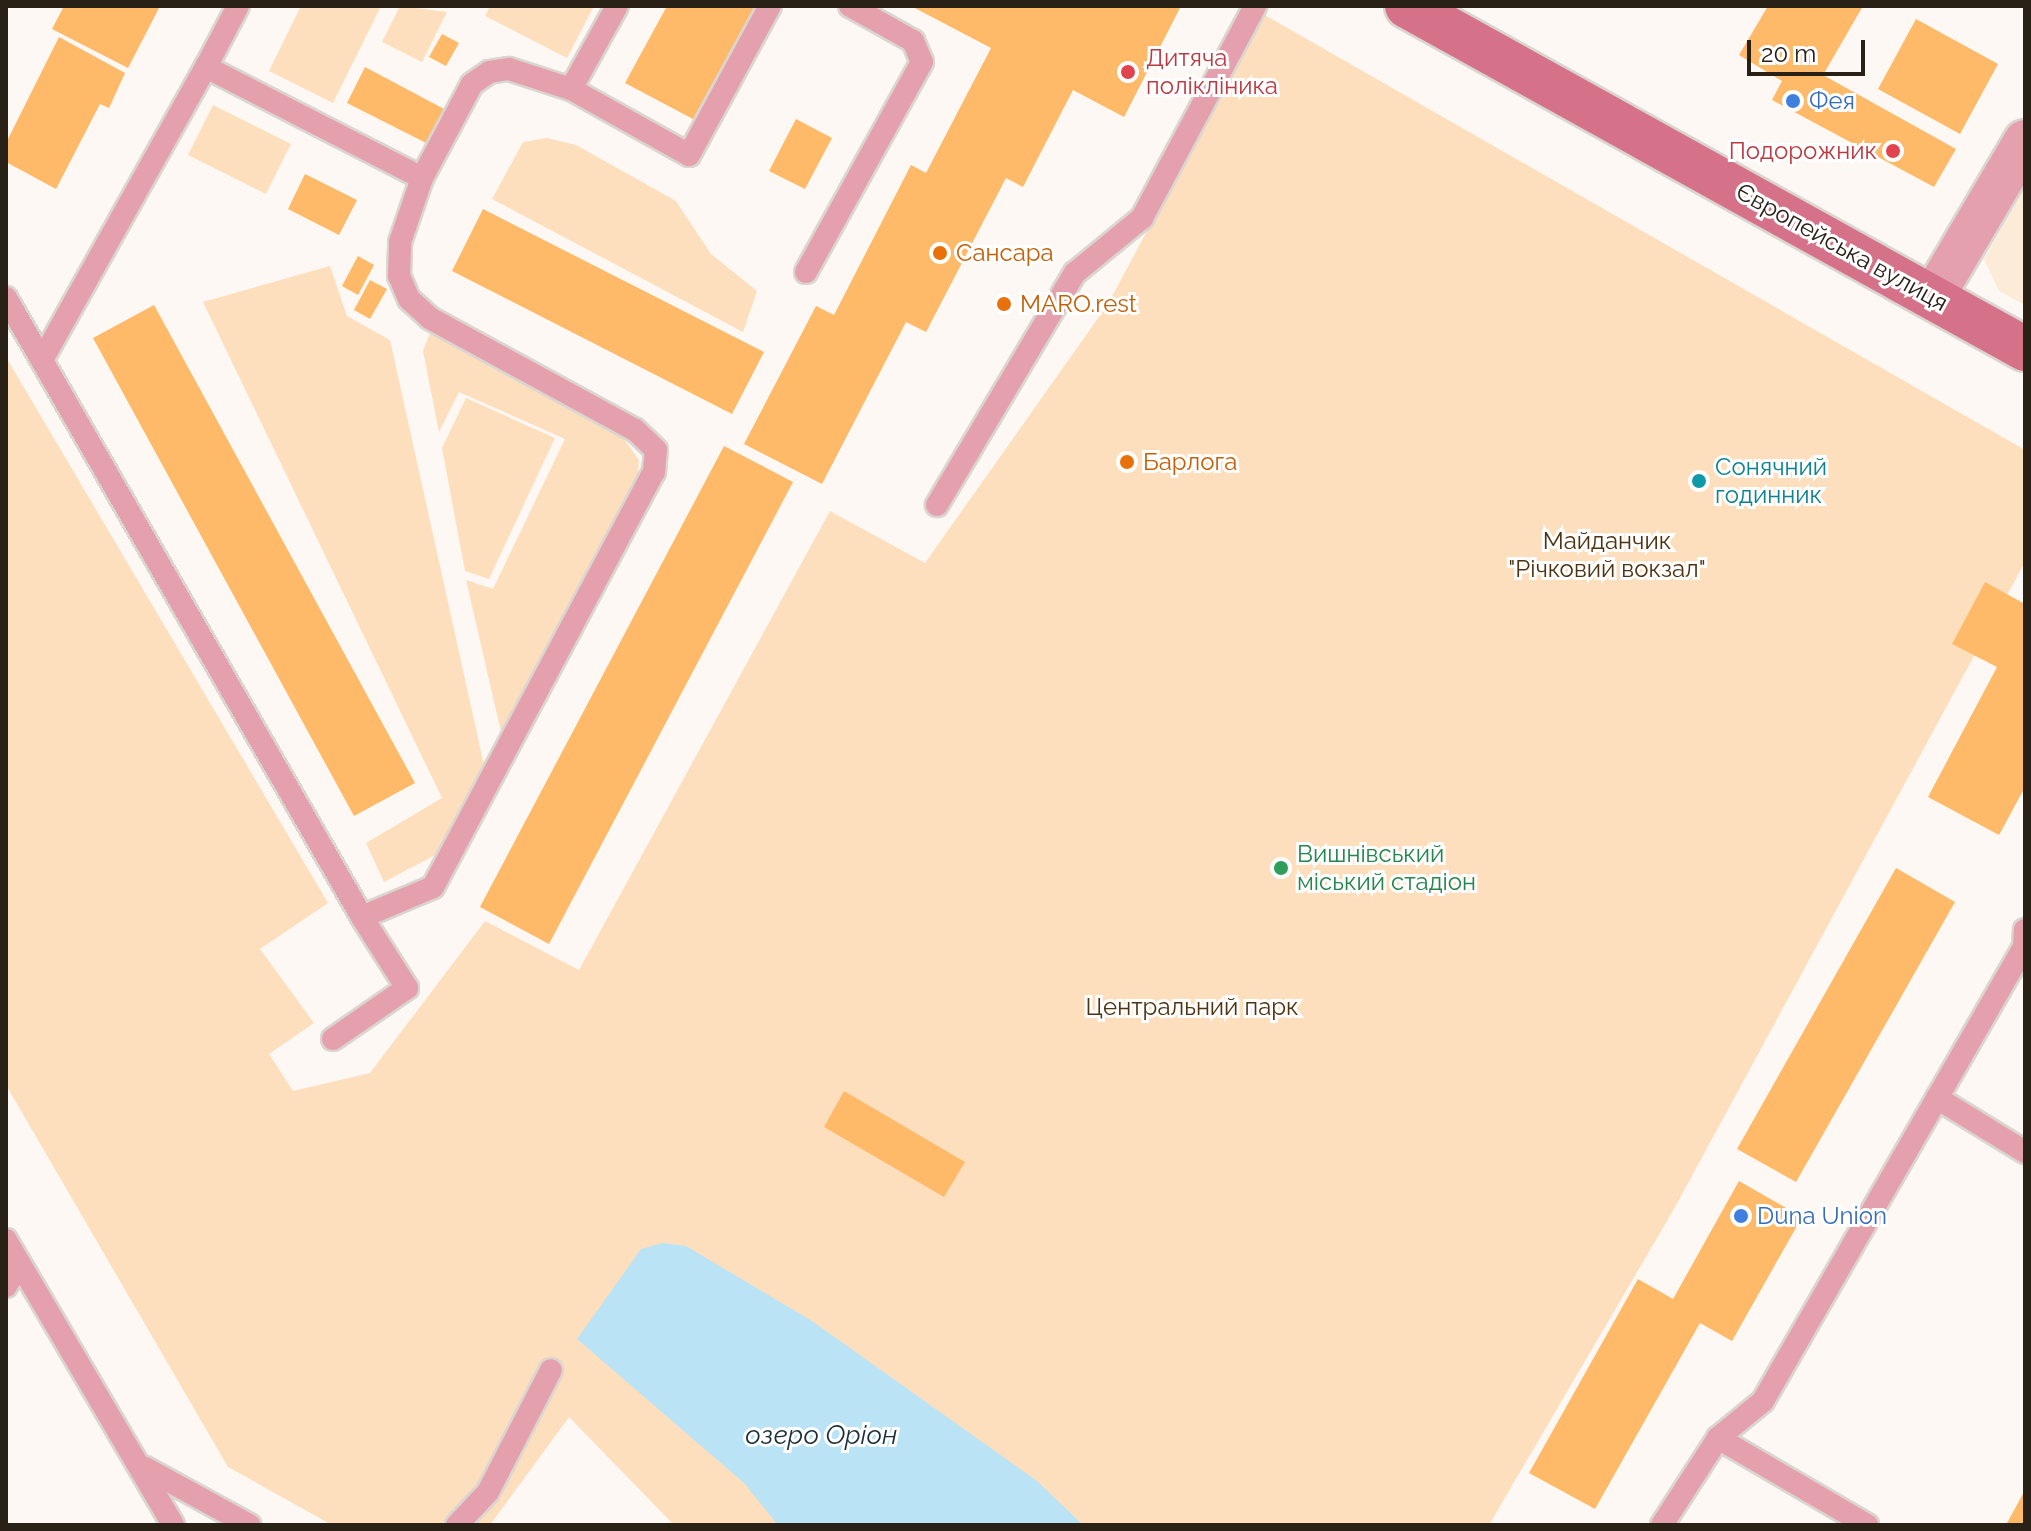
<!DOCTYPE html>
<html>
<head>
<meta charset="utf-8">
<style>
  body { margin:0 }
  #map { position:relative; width:2031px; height:1531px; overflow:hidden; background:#fdf8f3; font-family:Raleway,sans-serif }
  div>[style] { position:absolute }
  .built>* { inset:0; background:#fcebd7 }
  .green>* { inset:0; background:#fddfbe }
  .water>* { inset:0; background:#bae3f6 }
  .building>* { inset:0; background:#feba69 }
  .roads { filter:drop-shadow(2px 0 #dbd5d0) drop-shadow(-2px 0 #dbd5d0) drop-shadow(0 2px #dbd5d0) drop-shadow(0 -2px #dbd5d0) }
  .lane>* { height:22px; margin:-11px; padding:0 11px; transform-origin:11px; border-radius:11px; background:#e5a0ae }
  .street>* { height:42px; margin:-21px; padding:0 21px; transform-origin:21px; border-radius:21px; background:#e5a0ae }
  .secondary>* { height:44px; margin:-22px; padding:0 22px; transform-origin:22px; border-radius:22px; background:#d57289 }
  .dots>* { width:22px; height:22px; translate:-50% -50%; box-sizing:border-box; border:4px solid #fff; border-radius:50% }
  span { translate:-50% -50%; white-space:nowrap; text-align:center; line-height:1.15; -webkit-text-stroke:6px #fff; paint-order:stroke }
  .health-label { font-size:24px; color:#be3a42 }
  .left { translate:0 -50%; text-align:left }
  .right { translate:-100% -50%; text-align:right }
  .shop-label { font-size:24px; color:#366cbe }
  .street-label { font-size:24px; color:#292016 }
  .food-label { font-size:24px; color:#c56008 }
  .culture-label { font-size:24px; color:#0d838f }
  .park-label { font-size:24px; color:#4e3310 }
  .leisure-label { font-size:24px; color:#27864d }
  .water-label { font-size:26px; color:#1b2f39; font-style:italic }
  .frame { position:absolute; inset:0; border:8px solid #292016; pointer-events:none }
  .scale { position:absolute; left:1747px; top:40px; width:118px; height:36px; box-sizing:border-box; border:4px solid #292016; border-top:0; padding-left:10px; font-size:24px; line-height:28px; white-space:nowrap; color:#292016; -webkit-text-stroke:6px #fff; paint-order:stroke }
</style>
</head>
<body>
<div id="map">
  <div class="built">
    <div style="clip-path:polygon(2025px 187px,2025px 305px,1999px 291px,1984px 259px)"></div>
  </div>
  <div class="green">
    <div style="clip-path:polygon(301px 6px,381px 6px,333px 103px,269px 71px)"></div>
    <div style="clip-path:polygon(400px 6px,447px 12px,422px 62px,382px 42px)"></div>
    <div style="clip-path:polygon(490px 6px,594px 6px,567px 58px,485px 16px)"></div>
    <div style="clip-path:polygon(1263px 14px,2025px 450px,2025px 562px,1674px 1209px,1489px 1525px,674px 1525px,569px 1417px,490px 1525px,332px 1525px,228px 1467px,6px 1085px,6px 357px,328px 903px,260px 949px,314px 1023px,269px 1054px,293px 1091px,370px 1073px,485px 921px,579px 970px,830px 511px,925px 563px,1108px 304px)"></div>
    <div style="clip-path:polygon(213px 105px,291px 144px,266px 194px,188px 155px)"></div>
    <div style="clip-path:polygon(547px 138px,576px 145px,676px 201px,711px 254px,757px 291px,743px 332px,492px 199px,523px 142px)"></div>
    <div style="clip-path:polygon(330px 266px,347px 316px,390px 340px,484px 765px,439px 853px,384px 882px,366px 843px,442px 798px,203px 302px)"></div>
    <div style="clip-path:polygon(431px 331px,620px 433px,639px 460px,638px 474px,501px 732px,466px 580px,493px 589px,565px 439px,459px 392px,439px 432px,423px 351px)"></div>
    <div style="clip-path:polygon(466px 398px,555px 438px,489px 579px,465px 571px,442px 448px)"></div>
  </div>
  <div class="water">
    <div style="clip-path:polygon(663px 1243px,686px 1246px,812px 1321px,1037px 1481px,1083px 1525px,778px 1525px,744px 1483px,577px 1339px,641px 1249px)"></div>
  </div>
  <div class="building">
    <div style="clip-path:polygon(64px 6px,160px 6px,128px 68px,52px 29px)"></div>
    <div style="clip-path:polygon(667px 6px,755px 6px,693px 119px,625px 83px)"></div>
    <div style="clip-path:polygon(911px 6px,1181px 6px,1124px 117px,1073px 90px,1023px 187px,1006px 178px,926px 332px,906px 322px,822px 484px,744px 444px,816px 306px,834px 315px,911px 165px,926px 173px,991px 48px)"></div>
    <div style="clip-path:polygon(1768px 6px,1863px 6px,1823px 75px,1956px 149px,1934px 187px,1772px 100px,1782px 81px,1739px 55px)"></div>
    <div style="clip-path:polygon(1916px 19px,1998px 64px,1960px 134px,1878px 89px)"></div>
    <div style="clip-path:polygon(442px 34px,459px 43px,446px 66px,429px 57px)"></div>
    <div style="clip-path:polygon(59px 37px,125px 73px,109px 108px,100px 104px,56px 189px,6px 162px,6px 143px)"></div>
    <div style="clip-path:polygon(365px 67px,446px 110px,428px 144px,347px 103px)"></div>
    <div style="clip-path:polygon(796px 119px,832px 138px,805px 189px,769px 171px)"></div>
    <div style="clip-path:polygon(305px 174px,357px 200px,339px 235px,288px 209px)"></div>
    <div style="clip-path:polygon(483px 209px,764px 352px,732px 414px,452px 271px)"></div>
    <div style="clip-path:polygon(358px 256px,374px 265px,358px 295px,342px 286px)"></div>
    <div style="clip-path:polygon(370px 280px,387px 289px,370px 319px,354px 310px)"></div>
    <div style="clip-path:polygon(154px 305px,415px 783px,354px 816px,93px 338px)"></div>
    <div style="clip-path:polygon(724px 446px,793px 482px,549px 944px,480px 907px)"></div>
    <div style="clip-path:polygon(1985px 582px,2025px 604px,2025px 787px,1999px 835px,1928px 797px,1997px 667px,1952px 644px)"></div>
    <div style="clip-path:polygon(1896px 868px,1955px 902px,1796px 1182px,1737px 1149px)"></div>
    <div style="clip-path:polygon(844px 1091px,965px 1162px,944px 1197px,824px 1127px)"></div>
    <div style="clip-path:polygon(1739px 1181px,1802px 1217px,1732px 1341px,1700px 1323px,1595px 1509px,1529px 1473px,1638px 1279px,1673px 1299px)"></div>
    <div style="clip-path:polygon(2025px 1490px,2025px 1525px,2006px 1525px)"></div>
  </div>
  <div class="roads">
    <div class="lane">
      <div style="left:238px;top:6px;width:69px;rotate:117.7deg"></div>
      <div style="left:206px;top:67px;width:243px;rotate:27.2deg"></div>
      <div style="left:422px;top:178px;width:106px;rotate:-62deg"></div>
      <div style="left:472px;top:84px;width:21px;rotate:-35deg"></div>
      <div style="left:489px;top:72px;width:20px;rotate:-9deg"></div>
      <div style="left:509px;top:69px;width:65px;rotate:17.9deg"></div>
      <div style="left:617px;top:6px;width:95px;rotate:119deg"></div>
      <div style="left:571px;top:89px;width:135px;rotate:29.2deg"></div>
      <div style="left:689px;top:155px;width:170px;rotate:-61.5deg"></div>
      <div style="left:806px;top:272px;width:240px;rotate:-61.1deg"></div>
      <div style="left:922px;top:62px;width:23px;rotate:-113deg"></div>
      <div style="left:913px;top:41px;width:72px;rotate:-150.9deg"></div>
      <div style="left:6px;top:298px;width:714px;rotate:60.1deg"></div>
      <div style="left:362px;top:917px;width:77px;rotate:-22.9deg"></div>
      <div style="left:433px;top:887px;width:470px;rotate:-62deg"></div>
      <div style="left:654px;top:472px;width:22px;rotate:-85deg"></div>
      <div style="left:656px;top:450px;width:29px;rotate:-136deg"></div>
      <div style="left:635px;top:430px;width:234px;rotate:-151.4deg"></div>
      <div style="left:430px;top:318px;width:28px;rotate:-138deg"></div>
      <div style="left:409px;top:299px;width:25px;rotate:-113deg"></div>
      <div style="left:399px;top:276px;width:34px;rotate:-88deg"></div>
      <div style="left:400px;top:242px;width:68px;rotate:-71deg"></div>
      <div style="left:42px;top:360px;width:336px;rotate:-60.8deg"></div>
      <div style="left:937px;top:505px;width:270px;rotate:-59.3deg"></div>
      <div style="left:1075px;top:273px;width:87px;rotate:-39.4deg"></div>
      <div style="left:1142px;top:218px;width:240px;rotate:-61.9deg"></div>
      <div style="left:333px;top:1039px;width:90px;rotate:-34.6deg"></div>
      <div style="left:407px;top:988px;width:84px;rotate:-122.4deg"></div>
      <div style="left:1937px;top:1098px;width:103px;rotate:31.5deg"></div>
      <div style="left:6px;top:1240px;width:330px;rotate:59.6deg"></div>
      <div style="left:6px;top:1286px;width:26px;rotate:-59deg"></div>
      <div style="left:1718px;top:1438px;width:173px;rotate:30.3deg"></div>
      <div style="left:145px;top:1468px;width:119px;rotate:28.7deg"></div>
      <div style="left:457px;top:1525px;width:45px;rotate:-46.8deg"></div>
      <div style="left:488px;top:1492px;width:137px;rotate:-62.7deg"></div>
      <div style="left:1662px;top:1525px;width:103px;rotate:-57.2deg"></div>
      <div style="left:1718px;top:1438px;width:58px;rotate:-39.4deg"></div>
      <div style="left:1763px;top:1401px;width:524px;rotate:-60.11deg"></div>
      <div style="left:2024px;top:947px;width:17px;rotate:-87deg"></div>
    </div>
    <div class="street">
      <div style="left:1933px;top:297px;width:181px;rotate:-59.5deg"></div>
    </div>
    <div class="secondary">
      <div style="left:1407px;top:6px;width:707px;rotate:29.03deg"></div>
    </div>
  </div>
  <div class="dots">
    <div style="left:1128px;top:72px;background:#e0444e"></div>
    <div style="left:1793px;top:101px;background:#3f7fe0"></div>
    <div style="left:1893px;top:151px;background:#e0444e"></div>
    <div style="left:940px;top:253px;background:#e8710a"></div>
    <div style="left:1004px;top:304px;background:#e8710a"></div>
    <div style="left:1127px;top:462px;background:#e8710a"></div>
    <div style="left:1699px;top:481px;background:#0f9aa8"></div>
    <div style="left:1281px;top:868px;background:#2e9e5b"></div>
    <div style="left:1741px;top:1216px;background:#3f7fe0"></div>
  </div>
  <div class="health-label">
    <span class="left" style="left:1146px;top:72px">Дитяча<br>полікліника</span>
    <span class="right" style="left:1877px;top:151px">Подорожник</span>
  </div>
  <div class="shop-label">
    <span class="left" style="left:1809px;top:101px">Фея</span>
    <span class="left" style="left:1757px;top:1216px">Duna Union</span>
  </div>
  <div class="street-label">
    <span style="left:1842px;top:247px;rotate:29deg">Європейська вулиця</span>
  </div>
  <div class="food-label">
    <span class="left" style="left:956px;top:253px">Сансара</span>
    <span class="left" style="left:1020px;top:304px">MARO.rest</span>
    <span class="left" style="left:1143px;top:462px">Барлога</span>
  </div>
  <div class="culture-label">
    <span class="left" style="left:1715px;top:481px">Сонячний<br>годинник</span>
  </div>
  <div class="park-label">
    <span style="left:1607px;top:555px">Майданчик<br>"Річковий вокзал"</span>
    <span style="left:1192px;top:1007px">Центральний парк</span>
  </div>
  <div class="leisure-label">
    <span class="left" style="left:1297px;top:868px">Вишнівський<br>міський стадіон</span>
  </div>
  <div class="water-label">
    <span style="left:821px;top:1436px">озеро Оріон</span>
  </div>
  <div class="frame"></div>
  <div class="scale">20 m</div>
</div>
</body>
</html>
